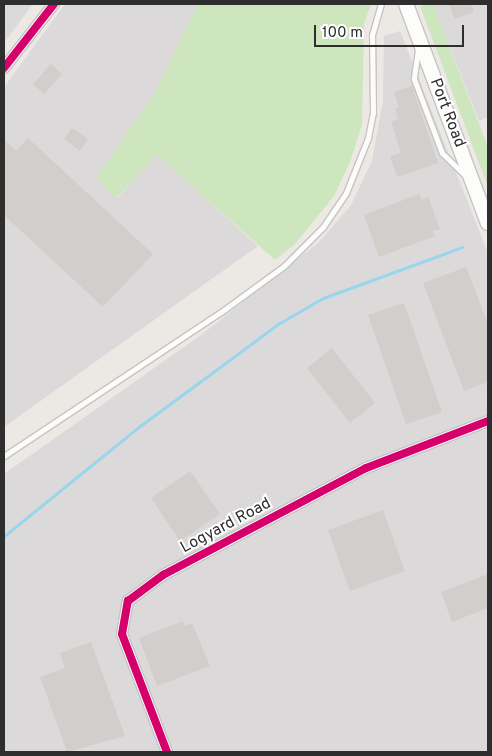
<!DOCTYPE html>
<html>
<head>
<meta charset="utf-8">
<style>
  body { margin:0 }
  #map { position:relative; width:492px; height:756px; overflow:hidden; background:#ece8e4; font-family:Overpass,sans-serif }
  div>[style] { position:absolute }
  .industrial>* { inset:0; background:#dcd9db }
  .green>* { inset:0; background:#cee6be }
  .stream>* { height:3px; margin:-1.5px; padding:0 1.5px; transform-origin:1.5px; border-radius:1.5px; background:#99d6ec }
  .building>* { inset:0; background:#d1cecb }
  .roads { filter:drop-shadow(1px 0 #c5c4c5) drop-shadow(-1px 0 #c5c4c5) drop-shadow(0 1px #c5c4c5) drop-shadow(0 -1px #c5c4c5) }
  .lane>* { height:5px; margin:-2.5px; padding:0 2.5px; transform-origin:2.5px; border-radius:2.5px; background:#fcfcfb }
  .street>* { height:10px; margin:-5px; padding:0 5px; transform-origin:5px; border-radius:5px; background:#fcfcfb }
  .secondary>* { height:14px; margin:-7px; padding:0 7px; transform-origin:7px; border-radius:7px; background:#fcfcfb }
  .cycleway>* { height:8px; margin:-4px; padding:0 4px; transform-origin:4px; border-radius:4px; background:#d6006c }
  span { translate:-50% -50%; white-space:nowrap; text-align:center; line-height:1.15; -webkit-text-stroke:4px #fff; paint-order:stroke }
  .street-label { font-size:16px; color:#2e2e2e }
  .frame { position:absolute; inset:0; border:5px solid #2e2e2e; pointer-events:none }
  .scale { position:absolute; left:314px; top:25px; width:150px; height:22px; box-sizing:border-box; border:2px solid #2e2e2e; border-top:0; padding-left:6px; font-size:15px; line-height:18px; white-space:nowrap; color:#2e2e2e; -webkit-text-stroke:4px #fff; paint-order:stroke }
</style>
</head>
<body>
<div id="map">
  <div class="industrial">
    <div style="clip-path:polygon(4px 4px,33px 4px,4px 43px)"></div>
    <div style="clip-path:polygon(65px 4px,198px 4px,155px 93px,96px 178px,117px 198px,157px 154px,258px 246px,4px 427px,4px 87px)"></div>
    <div style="clip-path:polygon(433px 4px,488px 4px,488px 117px,479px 121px)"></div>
    <div style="clip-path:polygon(400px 31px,488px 253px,488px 752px,4px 752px,4px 474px,201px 335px,319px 242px,351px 205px,372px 161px,383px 101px,384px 36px)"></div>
  </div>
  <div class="green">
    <div style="clip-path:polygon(198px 4px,371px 4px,364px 24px,362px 125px,350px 162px,334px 196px,294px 245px,275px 260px,157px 155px,116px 198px,96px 178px,155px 93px)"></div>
    <div style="clip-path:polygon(433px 4px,488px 147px,488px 187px,420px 6px)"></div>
  </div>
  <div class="stream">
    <div style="left:4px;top:536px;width:175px;rotate:-39deg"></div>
    <div style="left:140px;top:426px;width:172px;rotate:-36.5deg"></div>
    <div style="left:278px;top:324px;width:52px;rotate:-30deg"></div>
    <div style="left:323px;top:298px;width:148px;rotate:-20.1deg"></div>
  </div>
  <div class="building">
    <div style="clip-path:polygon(449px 4px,471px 4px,474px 12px,455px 19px)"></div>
    <div style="clip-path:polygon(51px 64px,62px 74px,44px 94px,33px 84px)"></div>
    <div style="clip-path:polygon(412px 86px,438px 163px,397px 177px,390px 156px,401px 153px,391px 122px,398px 119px,395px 109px,399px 108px,394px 92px)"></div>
    <div style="clip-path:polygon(72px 128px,88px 139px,80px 151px,64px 139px)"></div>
    <div style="clip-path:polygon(28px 138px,153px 254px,103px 307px,4px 215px,4px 139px,16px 151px)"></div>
    <div style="clip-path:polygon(419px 194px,422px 200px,428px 197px,440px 229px,433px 231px,435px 236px,379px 257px,364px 215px)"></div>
    <div style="clip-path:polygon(466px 267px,488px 324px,488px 382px,464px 391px,423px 283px)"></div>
    <div style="clip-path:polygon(404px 303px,442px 412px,406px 424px,368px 315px)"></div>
    <div style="clip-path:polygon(332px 348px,375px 403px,350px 423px,307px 368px)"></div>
    <div style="clip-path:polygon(190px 471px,220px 514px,180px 541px,151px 498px)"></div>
    <div style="clip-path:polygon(383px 510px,405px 571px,350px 591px,328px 530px)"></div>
    <div style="clip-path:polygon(488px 574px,488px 608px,452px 622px,441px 592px)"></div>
    <div style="clip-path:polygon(183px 621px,184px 626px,192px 623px,210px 666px,157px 686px,139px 638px)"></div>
    <div style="clip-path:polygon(91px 642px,125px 736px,67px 752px,40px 677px,65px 668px,60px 653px)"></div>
  </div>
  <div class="roads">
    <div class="lane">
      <div style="left:418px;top:49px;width:30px;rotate:98deg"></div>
      <div style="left:414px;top:79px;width:79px;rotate:69.3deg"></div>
      <div style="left:442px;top:153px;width:32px;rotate:44deg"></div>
      <div style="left:4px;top:456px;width:260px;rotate:-33.6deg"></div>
      <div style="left:221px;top:312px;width:78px;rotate:-36.1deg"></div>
      <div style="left:284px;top:266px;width:55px;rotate:-45deg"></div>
      <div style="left:323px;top:227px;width:41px;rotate:-55.9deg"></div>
      <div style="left:346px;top:193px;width:59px;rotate:-68.2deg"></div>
      <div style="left:368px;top:138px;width:25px;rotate:-79deg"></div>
      <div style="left:373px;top:113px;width:78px;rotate:-90.7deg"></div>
      <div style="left:372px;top:35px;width:32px;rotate:-74deg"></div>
    </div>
    <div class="street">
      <div style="left:4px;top:68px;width:81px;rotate:-52deg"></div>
      <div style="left:167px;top:752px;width:126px;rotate:-110.9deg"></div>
      <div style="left:122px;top:634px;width:34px;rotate:-80deg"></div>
      <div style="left:128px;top:601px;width:44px;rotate:-36.6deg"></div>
      <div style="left:163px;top:575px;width:229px;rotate:-27.8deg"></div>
      <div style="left:366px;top:468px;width:131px;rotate:-21.1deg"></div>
    </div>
    <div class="secondary">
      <div style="left:406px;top:4px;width:234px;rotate:69.5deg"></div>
    </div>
  </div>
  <div class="cycleway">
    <div style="left:4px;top:68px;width:81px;rotate:-52deg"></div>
    <div style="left:167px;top:752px;width:126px;rotate:-110.9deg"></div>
    <div style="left:122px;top:634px;width:34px;rotate:-80deg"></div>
    <div style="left:128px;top:601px;width:44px;rotate:-36.6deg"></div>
    <div style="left:163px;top:575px;width:229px;rotate:-27.8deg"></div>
    <div style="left:366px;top:468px;width:131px;rotate:-21.1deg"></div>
  </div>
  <div class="street-label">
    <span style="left:447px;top:113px;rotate:69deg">Port Road</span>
    <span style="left:226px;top:526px;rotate:-28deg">Logyard Road</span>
  </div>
  <div class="frame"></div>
  <div class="scale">100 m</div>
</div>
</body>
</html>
